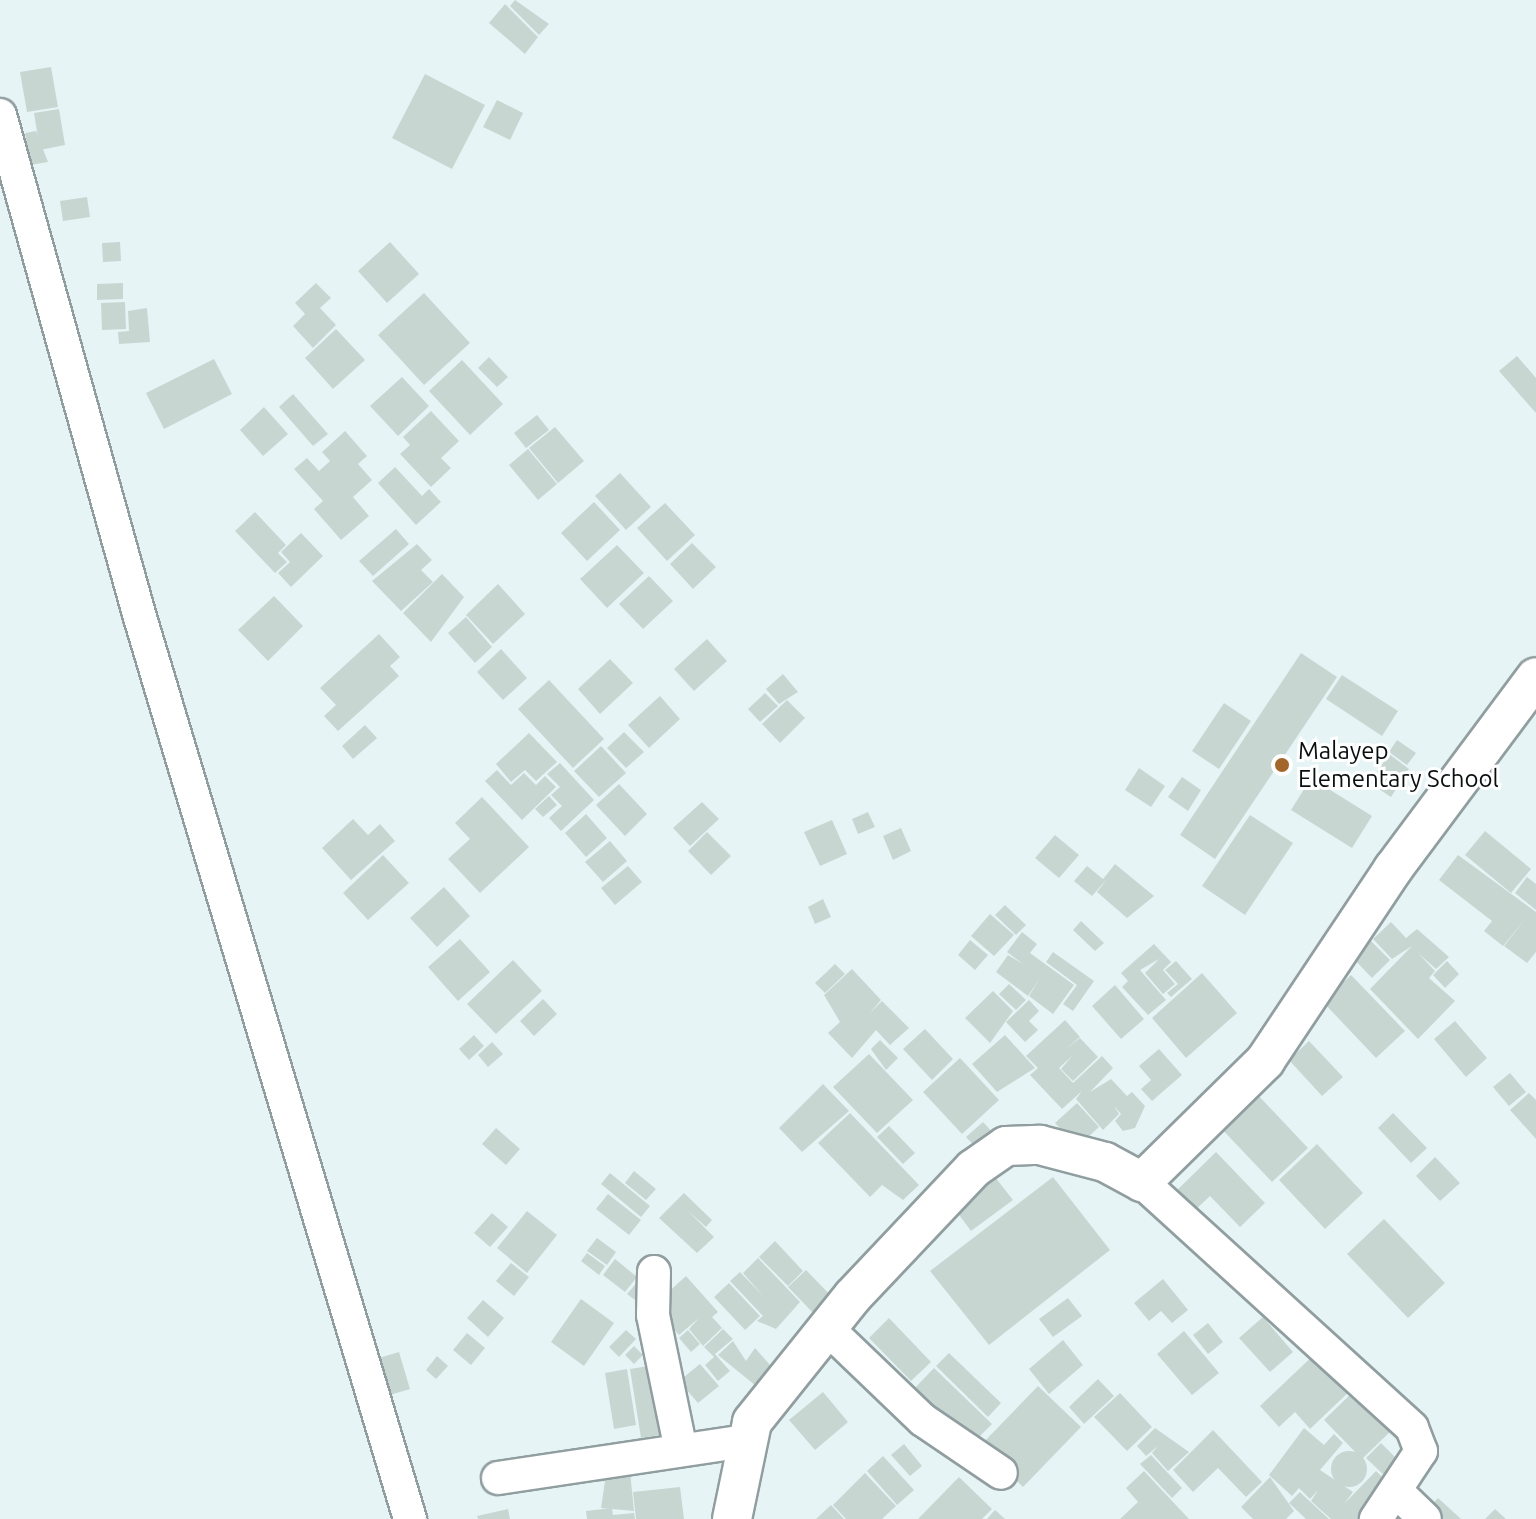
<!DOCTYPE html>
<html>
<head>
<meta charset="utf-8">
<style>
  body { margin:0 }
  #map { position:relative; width:1536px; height:1519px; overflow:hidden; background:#e6f4f6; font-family:Ubuntu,sans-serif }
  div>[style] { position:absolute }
  .building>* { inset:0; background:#c8d6d2 }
  .round { border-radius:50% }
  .roads { filter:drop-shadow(2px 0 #919ea0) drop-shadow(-2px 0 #919ea0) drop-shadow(0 2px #919ea0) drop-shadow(0 -2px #919ea0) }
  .minor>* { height:32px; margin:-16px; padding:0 16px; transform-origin:16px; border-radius:16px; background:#fff }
  .tertiary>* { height:38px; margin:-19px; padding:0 19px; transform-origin:19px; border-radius:19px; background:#fff }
  .dots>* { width:22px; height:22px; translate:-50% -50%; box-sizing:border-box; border:4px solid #fff; border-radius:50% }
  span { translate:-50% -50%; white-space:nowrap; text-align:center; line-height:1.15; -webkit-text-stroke:6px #fff; paint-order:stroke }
  .poi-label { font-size:24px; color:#0a0e0f }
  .left { translate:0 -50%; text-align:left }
</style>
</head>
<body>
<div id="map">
  <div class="building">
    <div style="clip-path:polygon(515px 0,549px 24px,539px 35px,510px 6px)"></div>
    <div style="clip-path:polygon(505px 4px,538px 37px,525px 54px,489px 23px)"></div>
    <div style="clip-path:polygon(51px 67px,58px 107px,27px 112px,20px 72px)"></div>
    <div style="clip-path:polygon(425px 74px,485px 105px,452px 169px,392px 138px)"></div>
    <div style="clip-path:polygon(497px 100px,523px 113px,510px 140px,483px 127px)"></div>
    <div style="clip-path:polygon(59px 109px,65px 145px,40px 150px,34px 113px)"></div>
    <div style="clip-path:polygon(36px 131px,48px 162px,30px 165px,25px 133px)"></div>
    <div style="clip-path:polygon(87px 197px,90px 217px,63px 221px,60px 201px)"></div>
    <div style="clip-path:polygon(120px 242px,121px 261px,103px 262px,102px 243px)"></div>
    <div style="clip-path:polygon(390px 242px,419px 274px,387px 303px,358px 271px)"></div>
    <div style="clip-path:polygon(123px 283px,123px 299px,97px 300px,97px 284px)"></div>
    <div style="clip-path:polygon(316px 283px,331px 298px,320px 308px,336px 325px,313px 348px,293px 326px,305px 314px,295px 303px)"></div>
    <div style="clip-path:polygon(424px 293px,470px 343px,424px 385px,378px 335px)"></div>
    <div style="clip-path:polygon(125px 302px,126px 329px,102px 330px,101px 303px)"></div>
    <div style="clip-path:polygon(147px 308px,150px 342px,119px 344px,118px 332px,129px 331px,128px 311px)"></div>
    <div style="clip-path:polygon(336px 329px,365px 360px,333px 389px,305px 358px)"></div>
    <div style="clip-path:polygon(1517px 356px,1536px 378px,1536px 413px,1499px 371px)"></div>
    <div style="clip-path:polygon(489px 357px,508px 377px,497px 387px,478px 368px)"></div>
    <div style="clip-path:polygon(214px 359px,232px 394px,164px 429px,146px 393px)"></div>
    <div style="clip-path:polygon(462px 360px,503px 404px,470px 435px,429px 391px)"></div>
    <div style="clip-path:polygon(402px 377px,429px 406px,398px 436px,370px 406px)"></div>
    <div style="clip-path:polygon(293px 394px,328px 434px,313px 446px,279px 407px)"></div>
    <div style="clip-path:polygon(264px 407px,288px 434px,263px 456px,240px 430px)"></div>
    <div style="clip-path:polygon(431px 411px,459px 441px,441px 458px,451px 468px,431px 487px,400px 454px,410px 445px,403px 437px)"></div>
    <div style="clip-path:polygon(537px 415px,549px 430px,526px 448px,514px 433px)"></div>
    <div style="clip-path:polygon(555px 427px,584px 461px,558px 483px,529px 448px)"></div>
    <div style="clip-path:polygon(345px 431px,367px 456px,358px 464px,372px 480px,353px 497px,369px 516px,341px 540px,314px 509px,323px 501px,294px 469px,307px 458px,319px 471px,330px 461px,322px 452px)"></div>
    <div style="clip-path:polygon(528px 449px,557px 484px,538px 500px,509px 465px)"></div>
    <div style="clip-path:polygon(395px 467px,422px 496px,429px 489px,441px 502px,416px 525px,378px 483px)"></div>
    <div style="clip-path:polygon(620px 473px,651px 507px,626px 530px,595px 496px)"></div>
    <div style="clip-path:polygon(594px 502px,620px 530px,587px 561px,561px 533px)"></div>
    <div style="clip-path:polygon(665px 503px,695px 535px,667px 561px,637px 528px)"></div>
    <div style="clip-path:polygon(255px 512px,286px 545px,278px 553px,287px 562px,275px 573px,235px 531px)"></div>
    <div style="clip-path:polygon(396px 529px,409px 544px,373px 576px,359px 561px)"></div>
    <div style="clip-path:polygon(301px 533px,323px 556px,291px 587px,278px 573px,290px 562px,281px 552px)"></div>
    <div style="clip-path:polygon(692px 543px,716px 567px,693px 589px,670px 564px)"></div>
    <div style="clip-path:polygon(417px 544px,432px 560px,421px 570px,433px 582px,401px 611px,372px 581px)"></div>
    <div style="clip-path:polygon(617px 545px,644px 573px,607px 608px,580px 579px)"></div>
    <div style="clip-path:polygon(442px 574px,464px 597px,431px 642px,403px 613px)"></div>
    <div style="clip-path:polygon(649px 576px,673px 601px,643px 629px,619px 604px)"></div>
    <div style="clip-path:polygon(498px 584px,525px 614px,493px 644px,466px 615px)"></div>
    <div style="clip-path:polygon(274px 596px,303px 626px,268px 661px,238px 630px)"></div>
    <div style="clip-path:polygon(466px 617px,492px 647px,475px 663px,448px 633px)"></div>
    <div style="clip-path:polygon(379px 634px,400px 657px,390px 666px,399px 676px,338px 731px,324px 716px,336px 705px,320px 688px)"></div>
    <div style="clip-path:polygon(707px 639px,727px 661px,694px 691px,674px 669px)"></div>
    <div style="clip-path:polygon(501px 649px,527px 678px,503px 700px,477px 672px)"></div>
    <div style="clip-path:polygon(1301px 653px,1337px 677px,1215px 859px,1180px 835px)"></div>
    <div style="clip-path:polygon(610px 659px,633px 683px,600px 714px,578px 689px)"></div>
    <div style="clip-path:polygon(783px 674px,798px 692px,779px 704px,766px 689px)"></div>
    <div style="clip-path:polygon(1342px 675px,1398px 711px,1382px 736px,1326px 699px)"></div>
    <div style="clip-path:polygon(549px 680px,604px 739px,573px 768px,518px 709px)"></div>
    <div style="clip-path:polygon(765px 693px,778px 706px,760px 722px,748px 709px)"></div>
    <div style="clip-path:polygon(660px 696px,680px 719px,649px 748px,628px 725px)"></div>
    <div style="clip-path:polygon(787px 700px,805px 718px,780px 743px,762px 724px)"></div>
    <div style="clip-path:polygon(1224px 703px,1251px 721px,1219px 769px,1192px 751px)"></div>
    <div style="clip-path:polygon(365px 725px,377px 738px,353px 759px,342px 746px)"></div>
    <div style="clip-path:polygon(624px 732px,644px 752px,626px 768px,607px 748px)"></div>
    <div style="clip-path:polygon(529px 733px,557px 762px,536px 781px,525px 770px,511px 782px,496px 764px)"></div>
    <div style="clip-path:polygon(1397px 740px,1416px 753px,1407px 765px,1389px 752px)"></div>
    <div style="clip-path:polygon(601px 746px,626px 773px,599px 797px,574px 771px)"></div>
    <div style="clip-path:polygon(1389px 754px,1409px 769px,1391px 797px,1370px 783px)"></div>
    <div style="clip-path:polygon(560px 763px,594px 800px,561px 831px,549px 818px,562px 806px,551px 795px,560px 787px,547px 774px)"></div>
    <div style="clip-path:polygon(1139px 768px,1165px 786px,1151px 807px,1125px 790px)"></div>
    <div style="clip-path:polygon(497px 770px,511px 785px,524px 773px,536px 785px,545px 776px,556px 787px,522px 820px,485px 781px)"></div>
    <div style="clip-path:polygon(1182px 777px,1201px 790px,1188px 811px,1168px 797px)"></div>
    <div style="clip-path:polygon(1311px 778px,1372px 816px,1352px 848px,1291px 810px)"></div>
    <div style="clip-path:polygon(619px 784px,647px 814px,625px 836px,596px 805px)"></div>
    <div style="clip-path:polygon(549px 796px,557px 805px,543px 817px,535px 809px)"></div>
    <div style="clip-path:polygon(482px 797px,529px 847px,480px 893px,448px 859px,470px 839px,455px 823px)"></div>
    <div style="clip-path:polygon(702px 802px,719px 819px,690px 846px,673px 828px)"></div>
    <div style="clip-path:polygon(868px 812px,875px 827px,858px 834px,852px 819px)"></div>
    <div style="clip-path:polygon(586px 814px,607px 838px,586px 857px,565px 833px)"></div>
    <div style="clip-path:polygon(1250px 815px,1293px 843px,1245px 915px,1202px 886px)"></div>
    <div style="clip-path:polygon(353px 819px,368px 835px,380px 824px,395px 841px,351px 880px,322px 848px)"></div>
    <div style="clip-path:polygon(832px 820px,847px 854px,820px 866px,804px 832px)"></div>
    <div style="clip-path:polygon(901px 828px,911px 851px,893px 860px,883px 836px)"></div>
    <div style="clip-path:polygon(1485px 831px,1531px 869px,1511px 893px,1465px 855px)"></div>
    <div style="clip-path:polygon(707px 832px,731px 856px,711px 875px,688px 851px)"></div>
    <div style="clip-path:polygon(1055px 835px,1079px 855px,1059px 878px,1035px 858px)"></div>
    <div style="clip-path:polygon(610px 841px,627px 861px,603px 882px,585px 862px)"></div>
    <div style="clip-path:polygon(383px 855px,409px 883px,368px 920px,343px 893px)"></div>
    <div style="clip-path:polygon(1458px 855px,1536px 912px,1536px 952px,1527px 963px,1504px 946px,1526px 918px,1503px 946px,1484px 931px,1492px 921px,1439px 880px)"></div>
    <div style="clip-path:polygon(1115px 864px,1154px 896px,1127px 918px,1097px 892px,1107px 879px,1092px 896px,1074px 881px,1087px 866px,1103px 879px)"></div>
    <div style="clip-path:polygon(628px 866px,642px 882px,615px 905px,601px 888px)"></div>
    <div style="clip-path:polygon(1527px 877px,1536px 884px,1536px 910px,1515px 893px)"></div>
    <div style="clip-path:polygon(444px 887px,470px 916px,437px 947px,410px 918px)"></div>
    <div style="clip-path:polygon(823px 899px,831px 917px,815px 924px,808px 907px)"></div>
    <div style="clip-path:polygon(1005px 905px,1026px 925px,1016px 935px,995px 915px)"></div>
    <div style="clip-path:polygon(990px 914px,1014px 935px,994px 956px,971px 936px)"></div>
    <div style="clip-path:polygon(1081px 921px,1104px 943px,1095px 951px,1073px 930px)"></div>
    <div style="clip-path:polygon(1391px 922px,1406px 938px,1417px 929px,1449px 957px,1436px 969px,1418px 953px,1435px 971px,1429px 978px,1455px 1001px,1418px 1039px,1370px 989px,1412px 946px,1392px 959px,1373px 939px)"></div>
    <div style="clip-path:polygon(1022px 932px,1037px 944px,1030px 953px,1074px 985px,1053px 1014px,1029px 996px,1040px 978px,1028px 996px,996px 972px,1008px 955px,1023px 964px,1007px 952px)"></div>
    <div style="clip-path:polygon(460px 939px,490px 972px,458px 1001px,428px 967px)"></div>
    <div style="clip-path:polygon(970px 940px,988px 955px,975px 970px,958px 955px)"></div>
    <div style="clip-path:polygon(1370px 940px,1390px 960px,1372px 978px,1352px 957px)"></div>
    <div style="clip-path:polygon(1154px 944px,1171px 962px,1163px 970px,1175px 984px,1163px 994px,1145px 973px,1159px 959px,1140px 970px,1166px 1000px,1148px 1015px,1122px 987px,1128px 981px,1121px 973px)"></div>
    <div style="clip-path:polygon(1053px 952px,1094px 981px,1073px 1011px,1063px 1004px,1077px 985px,1046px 962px)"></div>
    <div style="clip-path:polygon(513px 960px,542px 991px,496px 1034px,467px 1004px)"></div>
    <div style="clip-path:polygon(1176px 961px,1192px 979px,1171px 997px,1167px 993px,1178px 984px,1165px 970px)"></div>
    <div style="clip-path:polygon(1447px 961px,1459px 974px,1445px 988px,1433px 975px)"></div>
    <div style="clip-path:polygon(835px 964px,845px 974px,825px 993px,815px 983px)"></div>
    <div style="clip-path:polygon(852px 969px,881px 1000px,870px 1013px,882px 1001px,909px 1028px,890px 1045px,876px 1030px,852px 1058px,828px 1033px,840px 1022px,824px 995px)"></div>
    <div style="clip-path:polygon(1202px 973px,1237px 1013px,1186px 1058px,1152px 1018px)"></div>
    <div style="clip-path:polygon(1351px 975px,1405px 1031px,1376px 1058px,1323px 1002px)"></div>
    <div style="clip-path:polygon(1009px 984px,1026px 1000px,1016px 1010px,999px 994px)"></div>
    <div style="clip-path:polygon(1115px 985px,1144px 1019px,1121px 1039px,1092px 1006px)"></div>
    <div style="clip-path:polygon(993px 991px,1013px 1011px,990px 1043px,965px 1018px)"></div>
    <div style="clip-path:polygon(543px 999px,557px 1014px,534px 1036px,520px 1021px)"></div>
    <div style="clip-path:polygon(1029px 1000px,1039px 1011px,1029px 1021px,1038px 1030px,1025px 1042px,1006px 1022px)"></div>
    <div style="clip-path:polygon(1065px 1020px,1080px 1037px,1066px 1049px,1080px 1038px,1098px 1057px,1073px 1081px,1061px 1069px,1072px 1056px,1059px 1068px,1073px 1083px,1102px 1056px,1113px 1068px,1090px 1092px,1111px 1079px,1127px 1096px,1132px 1092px,1145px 1106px,1135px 1128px,1123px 1131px,1115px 1121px,1121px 1114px,1114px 1106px,1119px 1114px,1103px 1130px,1076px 1099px,1082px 1091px,1062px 1109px,1030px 1075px,1038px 1068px,1026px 1056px)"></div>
    <div style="clip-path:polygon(1455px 1021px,1487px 1058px,1466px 1077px,1434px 1039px)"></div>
    <div style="clip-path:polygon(925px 1029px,953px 1059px,932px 1080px,903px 1049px)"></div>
    <div style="clip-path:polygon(474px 1035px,484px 1046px,469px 1060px,459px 1049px)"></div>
    <div style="clip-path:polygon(1005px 1035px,1035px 1068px,997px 1092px,972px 1064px)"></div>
    <div style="clip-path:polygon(880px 1040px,898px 1058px,886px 1070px,871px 1049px)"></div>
    <div style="clip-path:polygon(1309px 1041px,1343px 1077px,1322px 1096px,1289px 1060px)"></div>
    <div style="clip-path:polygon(492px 1042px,503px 1054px,488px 1067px,478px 1055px)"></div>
    <div style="clip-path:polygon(1159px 1049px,1182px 1075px,1152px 1101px,1141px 1089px,1151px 1080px,1139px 1066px)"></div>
    <div style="clip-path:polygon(869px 1054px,913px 1100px,877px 1133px,833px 1087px)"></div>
    <div style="clip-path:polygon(960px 1058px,999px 1100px,962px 1134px,923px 1092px)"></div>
    <div style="clip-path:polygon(1510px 1073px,1526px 1092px,1509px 1106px,1493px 1087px)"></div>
    <div style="clip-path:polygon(823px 1084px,849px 1111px,802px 1152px,779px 1128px)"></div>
    <div style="clip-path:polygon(1255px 1092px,1308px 1148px,1272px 1182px,1219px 1126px)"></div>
    <div style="clip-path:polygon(1529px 1093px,1536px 1100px,1536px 1139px,1510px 1110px)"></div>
    <div style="clip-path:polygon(1077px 1103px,1099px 1127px,1077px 1147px,1055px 1123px)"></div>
    <div style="clip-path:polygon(850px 1113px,919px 1185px,903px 1200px,882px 1185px,870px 1197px,818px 1143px)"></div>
    <div style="clip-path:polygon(1393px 1113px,1427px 1148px,1411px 1163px,1378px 1128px)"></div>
    <div style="clip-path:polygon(983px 1122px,997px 1137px,980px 1152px,966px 1137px)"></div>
    <div style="clip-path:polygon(889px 1126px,915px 1153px,903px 1164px,877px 1137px)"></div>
    <div style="clip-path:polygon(496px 1128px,520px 1149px,506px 1165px,482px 1144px)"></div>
    <div style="clip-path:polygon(1317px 1144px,1363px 1193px,1325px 1229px,1279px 1180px)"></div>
    <div style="clip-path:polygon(1216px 1152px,1265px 1203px,1240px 1227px,1210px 1196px,1190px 1215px,1171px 1196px)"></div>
    <div style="clip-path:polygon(1435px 1157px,1460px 1183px,1440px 1201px,1416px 1176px)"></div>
    <div style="clip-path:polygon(634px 1171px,656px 1189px,646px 1200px,625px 1183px)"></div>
    <div style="clip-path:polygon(610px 1173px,650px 1206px,641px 1217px,601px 1184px)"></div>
    <div style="clip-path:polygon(995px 1177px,1013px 1200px,971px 1231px,954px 1208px)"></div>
    <div style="clip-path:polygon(1053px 1177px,1110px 1250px,989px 1345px,930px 1271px)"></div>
    <div style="clip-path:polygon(684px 1193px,712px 1220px,706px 1227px,688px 1211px,714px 1237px,697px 1253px,659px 1218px)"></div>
    <div style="clip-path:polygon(608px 1194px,641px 1220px,629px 1235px,596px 1209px)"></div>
    <div style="clip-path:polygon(527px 1211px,557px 1235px,527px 1273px,497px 1248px)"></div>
    <div style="clip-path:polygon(492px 1213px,508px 1227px,490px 1247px,474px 1233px)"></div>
    <div style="clip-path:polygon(1384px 1219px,1445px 1283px,1408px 1318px,1347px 1254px)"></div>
    <div style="clip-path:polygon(597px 1238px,616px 1252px,607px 1265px,587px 1251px)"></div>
    <div style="clip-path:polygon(775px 1241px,803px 1271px,788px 1286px,759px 1257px)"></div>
    <div style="clip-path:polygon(587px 1253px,605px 1266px,599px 1275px,581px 1261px)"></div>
    <div style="clip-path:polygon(758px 1258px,800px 1302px,776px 1329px,757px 1321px,763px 1316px,730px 1281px,740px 1272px,763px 1296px,743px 1273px)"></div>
    <div style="clip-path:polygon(615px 1259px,637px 1277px,625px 1292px,603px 1275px)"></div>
    <div style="clip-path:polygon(511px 1263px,529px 1277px,514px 1296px,496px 1281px)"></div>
    <div style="clip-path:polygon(806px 1270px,836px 1301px,818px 1318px,788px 1287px)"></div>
    <div style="clip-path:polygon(686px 1276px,718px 1312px,712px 1317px,722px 1328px,703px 1346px,689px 1329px,699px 1318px,679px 1335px,653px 1306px)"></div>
    <div style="clip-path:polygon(1163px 1279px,1188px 1310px,1172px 1323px,1161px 1311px,1149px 1321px,1134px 1303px)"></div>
    <div style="clip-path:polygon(639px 1280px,647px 1286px,635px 1300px,627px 1294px)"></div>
    <div style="clip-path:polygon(729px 1283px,760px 1316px,745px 1330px,714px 1297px)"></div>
    <div style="clip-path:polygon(1068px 1298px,1082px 1316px,1053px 1337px,1039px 1319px)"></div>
    <div style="clip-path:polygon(581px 1299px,614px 1323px,584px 1366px,551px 1342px)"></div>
    <div style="clip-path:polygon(483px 1300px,504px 1318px,488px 1337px,467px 1318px)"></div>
    <div style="clip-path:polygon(1263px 1317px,1293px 1352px,1270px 1372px,1239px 1338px)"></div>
    <div style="clip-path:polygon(889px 1318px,931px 1362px,911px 1381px,869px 1338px)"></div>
    <div style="clip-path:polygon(1208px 1323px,1223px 1342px,1208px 1354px,1193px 1335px)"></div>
    <div style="clip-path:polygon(723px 1329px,733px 1339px,715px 1354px,730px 1371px,718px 1381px,705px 1365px,714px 1357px,704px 1347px)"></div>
    <div style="clip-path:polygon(626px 1330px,636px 1339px,619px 1357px,609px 1347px)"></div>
    <div style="clip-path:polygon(688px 1330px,700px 1344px,691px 1352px,679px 1338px)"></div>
    <div style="clip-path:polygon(1184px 1331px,1219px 1373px,1192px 1395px,1157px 1354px)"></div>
    <div style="clip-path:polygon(467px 1333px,485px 1348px,471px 1365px,453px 1350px)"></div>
    <div style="clip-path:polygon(1063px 1340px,1083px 1365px,1049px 1394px,1029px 1369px)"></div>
    <div style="clip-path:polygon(733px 1341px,746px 1361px,755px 1348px,770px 1365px,756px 1386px,718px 1355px)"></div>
    <div style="clip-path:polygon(634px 1346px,643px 1355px,634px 1364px,625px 1355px)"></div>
    <div style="clip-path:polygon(1319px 1350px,1354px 1387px,1310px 1429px,1295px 1412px,1279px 1427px,1260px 1406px)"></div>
    <div style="clip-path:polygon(399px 1352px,410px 1389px,383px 1397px,372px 1360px)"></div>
    <div style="clip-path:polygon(949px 1353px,1001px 1403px,988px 1417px,936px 1366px)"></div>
    <div style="clip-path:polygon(437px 1356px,448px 1366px,436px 1379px,426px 1370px)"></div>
    <div style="clip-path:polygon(661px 1364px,672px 1433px,641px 1438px,630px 1369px)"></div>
    <div style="clip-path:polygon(700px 1364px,719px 1386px,698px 1403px,679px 1381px)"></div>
    <div style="clip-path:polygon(934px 1368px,992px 1424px,970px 1446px,912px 1391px)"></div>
    <div style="clip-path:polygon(627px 1369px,636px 1425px,614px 1429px,605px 1373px)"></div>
    <div style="clip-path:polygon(1098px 1379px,1114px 1396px,1084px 1424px,1069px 1407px)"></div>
    <div style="clip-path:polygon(1038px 1386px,1081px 1427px,1023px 1487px,980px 1446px)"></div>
    <div style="clip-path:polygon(1356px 1389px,1394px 1428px,1362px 1459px,1324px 1420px)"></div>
    <div style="clip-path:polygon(823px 1392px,848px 1422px,815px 1450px,789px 1420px)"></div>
    <div style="clip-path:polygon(1120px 1393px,1152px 1427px,1127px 1451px,1094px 1417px)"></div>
    <div style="clip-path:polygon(1155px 1428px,1189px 1452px,1168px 1471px,1152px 1453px,1158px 1446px,1146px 1456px,1137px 1446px)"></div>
    <div style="clip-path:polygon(1304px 1428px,1324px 1445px,1334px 1434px,1343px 1443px,1320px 1470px,1353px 1492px,1344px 1504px,1376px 1471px,1389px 1483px,1368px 1519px,1331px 1519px,1311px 1501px,1318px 1490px,1310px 1499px,1299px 1488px,1292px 1496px,1269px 1475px)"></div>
    <div style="clip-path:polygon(1213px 1430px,1262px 1482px,1246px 1497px,1218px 1468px,1193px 1492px,1173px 1470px)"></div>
    <div style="clip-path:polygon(1381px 1443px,1404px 1466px,1389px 1480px,1366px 1458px)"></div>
    <div style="clip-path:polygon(904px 1444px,922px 1466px,910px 1476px,891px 1455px)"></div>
    <div class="round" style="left:1331px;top:1451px;width:36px;height:36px"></div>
    <div style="clip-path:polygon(1151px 1455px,1182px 1488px,1172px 1498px,1140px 1464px)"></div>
    <div style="clip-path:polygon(883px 1456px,914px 1490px,897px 1505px,867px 1471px)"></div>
    <div style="clip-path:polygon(629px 1461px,634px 1511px,601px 1508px,605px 1481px,597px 1482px,595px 1465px)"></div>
    <div style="clip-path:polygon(1144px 1471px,1189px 1519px,1120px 1519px,1138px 1502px,1126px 1488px)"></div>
    <div style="clip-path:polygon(865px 1473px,896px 1506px,882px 1519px,846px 1519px,833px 1505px)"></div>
    <div style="clip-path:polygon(959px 1477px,992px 1509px,982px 1519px,918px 1519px)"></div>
    <div style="clip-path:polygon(1270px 1477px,1294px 1511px,1286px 1519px,1253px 1519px,1241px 1507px)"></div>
    <div style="clip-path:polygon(680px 1487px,684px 1519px,636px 1519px,633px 1492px)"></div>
    <div style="clip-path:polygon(1300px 1492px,1304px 1496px,1329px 1519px,1306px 1519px,1289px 1503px)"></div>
    <div style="clip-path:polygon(1438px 1498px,1461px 1519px,1430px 1519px,1424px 1513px)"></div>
    <div style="clip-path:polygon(831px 1505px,844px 1519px,816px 1519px)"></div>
    <div style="clip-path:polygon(612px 1508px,613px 1515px,634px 1513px,635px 1519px,587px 1519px,586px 1511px)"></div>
    <div style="clip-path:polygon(508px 1509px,510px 1519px,478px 1519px,477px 1516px)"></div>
    <div style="clip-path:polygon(1495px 1509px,1506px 1519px,1485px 1519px)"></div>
    <div style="clip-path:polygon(995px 1510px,1005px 1519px,987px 1519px)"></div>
  </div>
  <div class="roads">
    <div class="minor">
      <div style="left:0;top:115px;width:518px;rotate:74.43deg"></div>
      <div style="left:139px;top:614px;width:945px;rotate:73.33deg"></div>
      <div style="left:1142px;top:1182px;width:365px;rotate:42.3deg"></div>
      <div style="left:1412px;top:1428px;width:25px;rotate:69deg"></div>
      <div style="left:1421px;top:1451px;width:82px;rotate:123.5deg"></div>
      <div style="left:654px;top:1272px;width:43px;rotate:91.3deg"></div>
      <div style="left:653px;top:1315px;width:138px;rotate:78.3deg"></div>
      <div style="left:829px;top:1330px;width:130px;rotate:43.8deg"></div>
      <div style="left:923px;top:1420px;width:94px;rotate:34.2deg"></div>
      <div style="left:498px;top:1478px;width:251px;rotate:-8.5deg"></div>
      <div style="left:1396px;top:1491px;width:40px;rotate:44deg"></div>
    </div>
    <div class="tertiary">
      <div style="left:732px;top:1519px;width:99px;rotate:-78.3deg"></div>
      <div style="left:752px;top:1422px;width:161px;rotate:-51.3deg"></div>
      <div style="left:853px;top:1296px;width:175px;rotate:-46.6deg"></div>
      <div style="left:973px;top:1169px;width:40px;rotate:-34.9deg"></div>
      <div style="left:1006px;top:1146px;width:34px;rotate:-2deg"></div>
      <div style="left:1040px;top:1145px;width:67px;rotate:14.7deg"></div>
      <div style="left:1105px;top:1162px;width:42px;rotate:28.4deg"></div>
      <div style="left:1142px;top:1182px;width:173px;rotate:-44.5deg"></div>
      <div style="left:1265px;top:1061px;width:231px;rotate:-56.3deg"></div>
      <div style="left:1393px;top:869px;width:239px;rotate:-53.3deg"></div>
    </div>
  </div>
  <div class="dots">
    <div style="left:1282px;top:765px;background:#a3662a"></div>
  </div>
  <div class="poi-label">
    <span class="left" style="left:1298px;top:765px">Malayep<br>Elementary School</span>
  </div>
</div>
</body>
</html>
